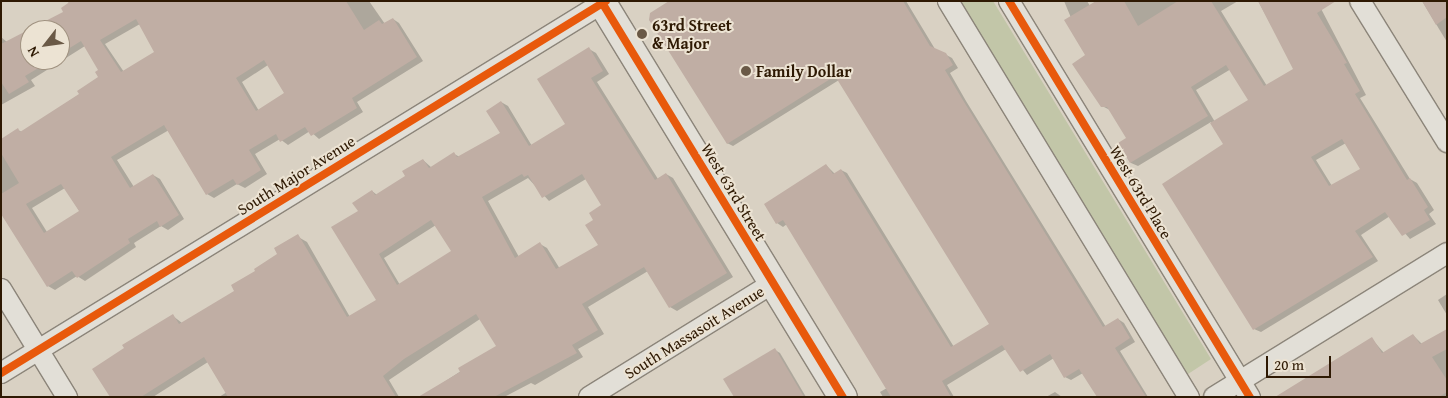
<!DOCTYPE html>
<html>
<head>
<meta charset="utf-8">
<style>
  body { margin:0 }
  #map { position:relative; width:1448px; height:398px; overflow:hidden; background:#d9d1c3; font-family:"Gentium Book Plus",serif }
  div>[style] { position:absolute }
  .green>* { inset:0; background:#c2c6a8 }
  .shadow>* { inset:0; background:#0003 }
  .building>* { inset:0; background:#c0aea4 }
  .roads { filter:drop-shadow(1px 0 #8c857a) drop-shadow(-1px 0 #8c857a) drop-shadow(0 1px #8c857a) drop-shadow(0 -1px #8c857a) }
  .minor>* { height:20px; margin:-10px; padding:0 10px; transform-origin:10px; border-radius:10px; background:#e2dfd7 }
  .secondary>* { height:28px; margin:-14px; padding:0 14px; transform-origin:14px; border-radius:14px; background:#e2dfd7 }
  .cycleway>* { height:8px; margin:-4px; padding:0 4px; transform-origin:4px; border-radius:4px; background:#e8590c }
  .dots>* { width:14px; height:14px; translate:-50% -50%; box-sizing:border-box; border:2px solid #ece3d3; border-radius:50% }
  span { translate:-50% -50%; white-space:nowrap; text-align:center; line-height:1.15; -webkit-text-stroke:4px #ece3d3; paint-order:stroke }
  .poi-label { font-size:16px; color:#2e1903; font-weight:700 }
  .left { translate:0 -50%; text-align:left }
  .street-label { font-size:16px; color:#2e1903 }
  .frame { position:absolute; inset:0; border:2px solid #2e1903; pointer-events:none }
  .north { position:absolute; left:20px; top:20px; width:50px; height:50px; box-sizing:border-box; background:#ece3d3; border:1px solid #a09280; border-radius:50%; rotate:240deg; font-size:14px; font-weight:700; line-height:20px; text-align:center; color:#2e1903 }
  .north::after { content:''; display:block; margin:auto; width:18px; height:22px; background:#6a5946; clip-path:polygon(50% 0,100% 100%,50% 72%,0 100%) }
  .scale { position:absolute; left:1266px; top:356px; width:65px; height:22px; box-sizing:border-box; border:2px solid #2e1903; border-top:0; padding-left:6px; font-size:15px; line-height:18px; white-space:nowrap; color:#2e1903; -webkit-text-stroke:4px #ece3d3; paint-order:stroke }
</style>
</head>
<body>
<div id="map">
  <div class="green">
    <div style="clip-path:polygon(956px 1px,993px 1px,1211px 359px,1185px 376px)"></div>
  </div>
  <div class="shadow">
    <div style="clip-path:polygon(evenodd,69px 1px,369px 1px,385px 24px,393px 19px,399px 23px,423px 61px,357px 102px,363px 112px,319px 139px,310px 131px,288px 145px,280px 139px,255px 154px,267px 174px,245px 188px,237px 184px,214px 198px,207px 194px,169px 130px,117px 160px,134px 187px,153px 175px,160px 179px,184px 219px,168px 230px,161px 226px,134px 243px,136px 247px,85px 281px,77px 276px,55px 290px,48px 286px,1px 213px,1px 140px,18px 130px,22px 132px,80px 94px,100px 77px,100px 70px,85px 46px,31px 80px,35px 86px,1px 105px,1px 37px,7px 42px,30px 30px,30px 60px,60px 60px,60px 30px,30px 30px,65px 12px,69px 1px,140px 24px,156px 53px,124px 72px,105px 44px,140px 24px,69px 1px,268px 65px,285px 93px,259px 111px,242px 82px,268px 65px,69px 1px,65px 188px,80px 212px,47px 232px,32px 208px,65px 188px)"></div>
    <div style="clip-path:polygon(671px 1px,906px 1px,935px 49px,952px 58px,958px 68px,950px 73px,966px 101px,1106px 327px,1118px 319px,1124px 323px,1135px 342px,1120px 351px,1148px 397px,1099px 397px,1083px 373px,1071px 380px,1065px 377px,1054px 358px,1027px 375px,1006px 349px,947px 385px,954px 397px,883px 397px,880px 392px,887px 388px,787px 224px,783px 227px,777px 223px,826px 165px,835px 174px,841px 170px,847px 173px,954px 347px,990px 324px,839px 80px,733px 146px,727px 143px)"></div>
    <div style="clip-path:polygon(evenodd,1064px 1px,1087px 1px,1090px 6px,1099px 1px,1238px 1px,1221px 11px,1267px 86px,1295px 69px,1258px 1px,1317px 1px,1366px 95px,1360px 98px,1410px 179px,1417px 183px,1434px 210px,1429px 214px,1436px 224px,1410px 239px,1390px 216px,1361px 235px,1378px 261px,1261px 332px,1254px 329px,1225px 145px,1211px 122px,1138px 166px,1131px 163px,1120px 143px,1128px 138px,1110px 110px,1102px 106px,1087px 56px,1064px 1px,1231px 69px,1250px 100px,1215px 122px,1196px 90px,1231px 69px,1064px 1px,1346px 143px,1362px 169px,1332px 186px,1316px 160px,1346px 143px)"></div>
    <div style="clip-path:polygon(1422px 1px,1447px 1px,1447px 42px)"></div>
    <div style="clip-path:polygon(evenodd,589px 49px,596px 53px,609px 74px,597px 82px,658px 179px,666px 174px,673px 178px,733px 277px,677px 311px,670px 307px,648px 271px,588px 307px,604px 334px,578px 349px,583px 357px,535px 385px,531px 383px,504px 397px,421px 397px,498px 347px,480px 319px,389px 380px,399px 397px,219px 397px,227px 392px,208px 362px,153px 397px,111px 397px,173px 316px,182px 323px,236px 292px,300px 238px,307px 242px,350px 317px,377px 300px,359px 211px,372px 191px,377px 195px,407px 177px,423px 160px,432px 168px,454px 154px,460px 157px,501px 133px,501px 102px,508px 106px,532px 146px,567px 125px,589px 49px,528px 178px,549px 201px,586px 179px,603px 206px,595px 221px,599px 245px,560px 269px,547px 248px,540px 244px,519px 257px,488px 201px,528px 178px,589px 49px,436px 225px,453px 252px,400px 285px,384px 258px,436px 225px)"></div>
    <div style="clip-path:polygon(1447px 294px,1447px 315px,1438px 300px)"></div>
    <div style="clip-path:polygon(1447px 330px,1447px 397px,1296px 397px,1372px 339px,1384px 353px,1413px 335px,1422px 344px)"></div>
    <div style="clip-path:polygon(775px 350px,780px 353px,806px 397px,736px 397px)"></div>
    <div style="clip-path:polygon(1055px 392px,1062px 397px,1046px 397px)"></div>
  </div>
  <div class="building">
    <div style="clip-path:polygon(evenodd,71px 1px,346px 1px,364px 30px,379px 20px,382px 24px,393px 18px,417px 57px,352px 98px,357px 108px,311px 136px,305px 127px,280px 142px,276px 134px,249px 150px,261px 170px,237px 185px,233px 179px,206px 195px,164px 125px,111px 157px,130px 188px,153px 174px,179px 215px,160px 227px,157px 221px,128px 239px,130px 243px,77px 278px,72px 271px,47px 287px,1px 214px,1px 194px,19px 183px,1px 153px,1px 139px,18px 128px,20px 132px,79px 94px,77px 91px,98px 77px,95px 72px,98px 70px,81px 41px,60px 54px,60px 30px,30px 30px,30px 60px,52px 60px,25px 76px,29px 82px,9px 94px,1px 82px,1px 44px,63px 12px,61px 8px,71px 1px,136px 19px,154px 52px,121px 72px,100px 40px,136px 19px,71px 1px,264px 60px,284px 93px,256px 111px,236px 78px,264px 60px,71px 1px,61px 184px,79px 211px,44px 233px,26px 204px,61px 184px)"></div>
    <div style="clip-path:polygon(669px 1px,903px 1px,930px 46px,946px 53px,953px 65px,945px 70px,961px 97px,1103px 327px,1118px 318px,1130px 338px,1115px 348px,1146px 397px,1097px 397px,1079px 369px,1064px 378px,1050px 354px,1020px 372px,1002px 345px,942px 381px,951px 397px,891px 397px,783px 220px,776px 224px,764px 204px,826px 164px,833px 174px,841px 169px,951px 347px,989px 324px,835px 76px,727px 144px,649px 20px,650px 13px)"></div>
    <div style="clip-path:polygon(evenodd,1096px 1px,1124px 1px,1138px 26px,1178px 1px,1211px 1px,1264px 86px,1293px 69px,1258px 1px,1336px 1px,1317px 13px,1347px 63px,1344px 64px,1360px 91px,1355px 94px,1407px 180px,1410px 178px,1428px 207px,1424px 210px,1430px 220px,1402px 236px,1385px 212px,1355px 231px,1373px 257px,1253px 330px,1162px 184px,1223px 144px,1210px 123px,1248px 100px,1226px 65px,1191px 87px,1208px 116px,1130px 163px,1118px 143px,1126px 138px,1107px 107px,1101px 107px,1072px 64px,1085px 55px,1064px 20px,1096px 1px,1342px 139px,1360px 169px,1329px 186px,1311px 157px,1342px 139px)"></div>
    <div style="clip-path:polygon(1422px 1px,1447px 1px,1447px 17px,1436px 25px)"></div>
    <div style="clip-path:polygon(evenodd,589px 47px,603px 71px,591px 78px,655px 180px,666px 173px,727px 273px,669px 308px,644px 267px,582px 304px,598px 330px,572px 345px,577px 353px,494px 397px,418px 397px,460px 372px,458px 368px,496px 346px,476px 314px,404px 359px,383px 376px,396px 397px,228px 397px,204px 357px,141px 397px,110px 397px,92px 369px,124px 348px,122px 345px,173px 314px,179px 324px,234px 291px,231px 285px,255px 271px,254px 269px,277px 254px,274px 248px,298px 234px,347px 317px,376px 300px,331px 227px,358px 211px,352px 203px,372px 190px,375px 195px,405px 176px,402px 171px,423px 159px,429px 168px,454px 152px,457px 157px,500px 133px,486px 111px,501px 101px,529px 146px,565px 124px,537px 79px,589px 47px,522px 174px,524px 177px,528px 175px,542px 198px,582px 174px,601px 205px,589px 213px,593px 220px,585px 225px,598px 245px,556px 269px,540px 242px,515px 258px,482px 197px,522px 174px,589px 47px,431px 220px,451px 251px,397px 285px,379px 254px,431px 220px)"></div>
    <div style="clip-path:polygon(1447px 329px,1447px 349px,1432px 357px,1447px 380px,1447px 392px,1439px 397px,1275px 397px,1372px 337px,1382px 353px,1413px 334px,1420px 344px)"></div>
    <div style="clip-path:polygon(775px 348px,804px 397px,734px 397px,723px 379px)"></div>
  </div>
  <div class="roads">
    <div class="minor">
      <div style="left:948px;top:1px;width:464px;rotate:58.7deg"></div>
      <div style="left:1009px;top:1px;width:464px;rotate:58.7deg"></div>
      <div style="left:1360px;top:1px;width:166px;rotate:58.3deg"></div>
      <div style="left:1px;top:289px;width:127px;rotate:58.6deg"></div>
      <div style="left:1px;top:373px;width:710px;rotate:-31.59deg"></div>
      <div style="left:589px;top:397px;width:216px;rotate:-31.8deg"></div>
      <div style="left:1214px;top:397px;width:274px;rotate:-31.7deg"></div>
    </div>
    <div class="secondary">
      <div style="left:601px;top:1px;width:464px;rotate:58.6deg"></div>
    </div>
  </div>
  <div class="cycleway">
    <div style="left:601px;top:1px;width:464px;rotate:58.6deg"></div>
    <div style="left:1009px;top:1px;width:464px;rotate:58.7deg"></div>
    <div style="left:1px;top:373px;width:710px;rotate:-31.59deg"></div>
  </div>
  <div class="dots">
    <div style="left:642px;top:34px;background:#6a5946"></div>
    <div style="left:746px;top:71px;background:#6a5946"></div>
  </div>
  <div class="poi-label">
    <span class="left" style="left:652px;top:34px">63rd Street<br>&amp; Major</span>
    <span class="left" style="left:756px;top:71px">Family Dollar</span>
  </div>
  <div class="street-label">
    <span style="left:296px;top:175px;rotate:-32deg">South Major Avenue</span>
    <span style="left:734px;top:192px;rotate:59deg">West 63rd Street</span>
    <span style="left:1141px;top:192px;rotate:59deg">West 63rd Place</span>
    <span style="left:694px;top:332px;rotate:-32deg">South Massasoit Avenue</span>
  </div>
  <div class="frame"></div>
  <div class="north">N</div>
  <div class="scale">20 m</div>
</div>
</body>
</html>
